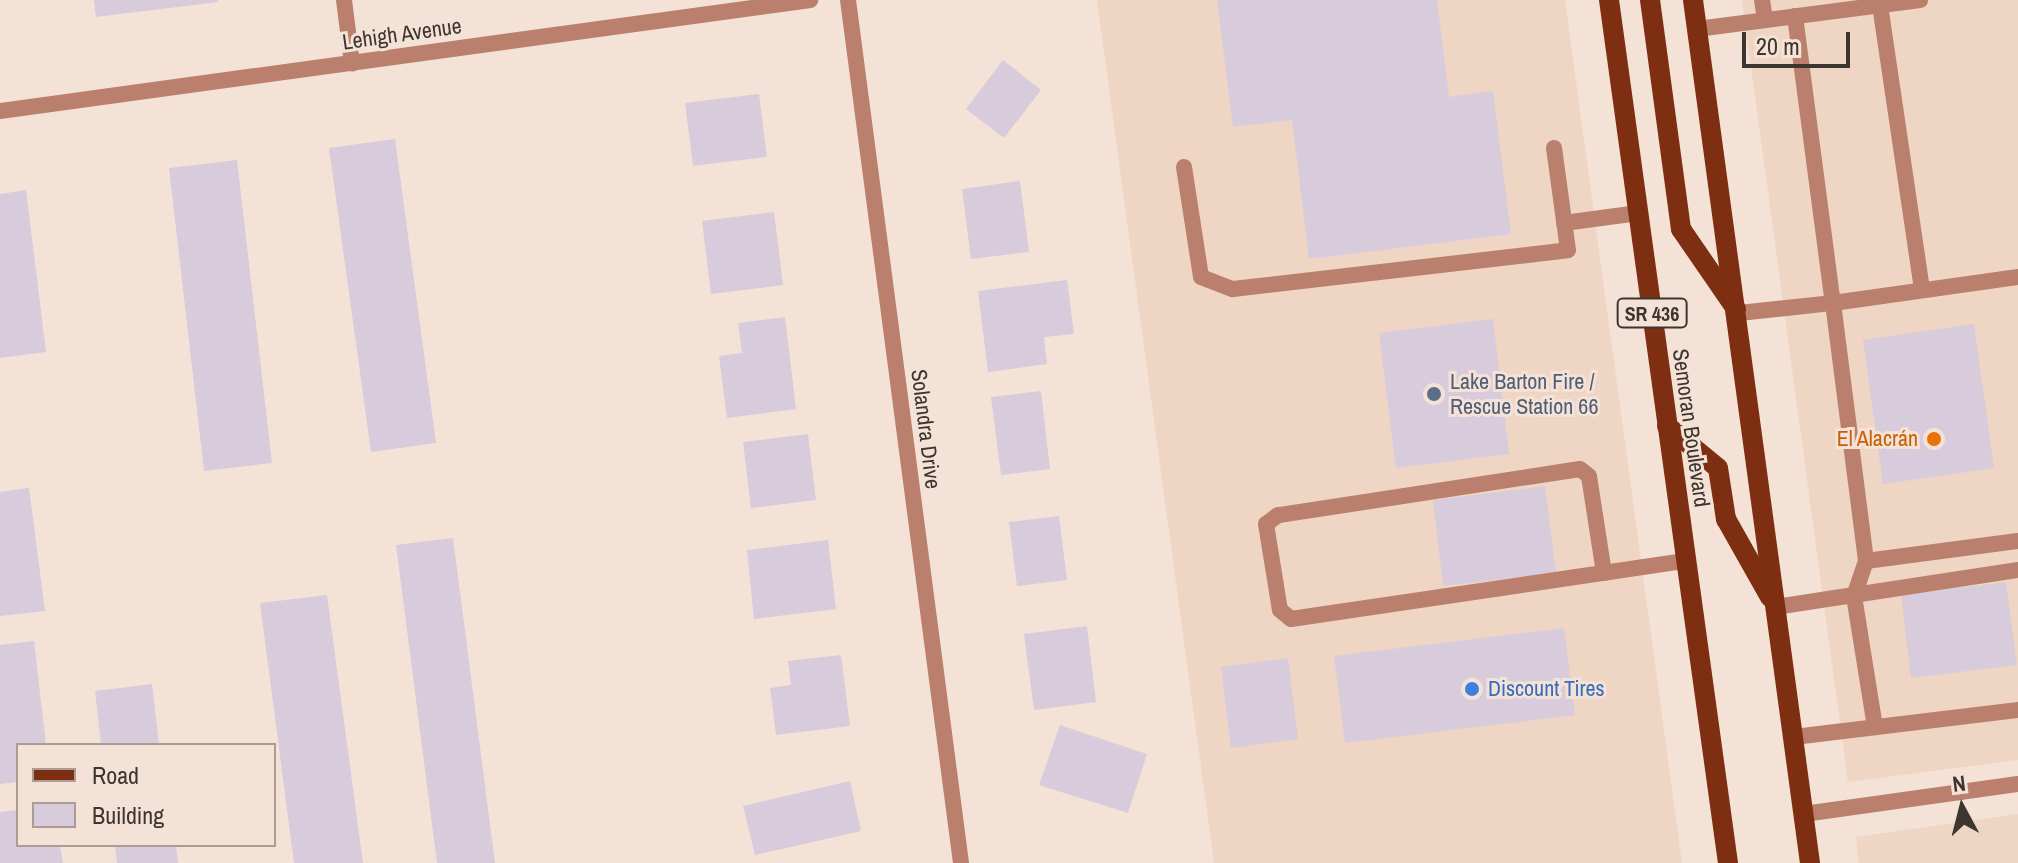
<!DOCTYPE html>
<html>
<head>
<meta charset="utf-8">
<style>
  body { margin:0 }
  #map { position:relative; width:2018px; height:863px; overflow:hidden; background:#f5e2d6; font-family:"Archivo Narrow",sans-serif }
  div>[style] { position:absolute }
  .built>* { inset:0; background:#eed5c4 }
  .building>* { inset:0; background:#d8cbdb }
  .lane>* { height:16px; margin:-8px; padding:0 8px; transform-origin:8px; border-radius:8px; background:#ba806d }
  .street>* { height:16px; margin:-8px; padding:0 8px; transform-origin:8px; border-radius:8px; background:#ba806d }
  .primary>* { height:20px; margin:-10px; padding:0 10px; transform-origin:10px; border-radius:10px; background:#7e2e11 }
  .dots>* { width:22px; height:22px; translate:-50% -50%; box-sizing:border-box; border:4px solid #f5e2d6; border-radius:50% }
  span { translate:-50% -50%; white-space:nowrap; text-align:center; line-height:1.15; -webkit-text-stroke:6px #f5e2d6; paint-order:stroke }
  .shield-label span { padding:2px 6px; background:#f5e2d6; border:2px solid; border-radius:6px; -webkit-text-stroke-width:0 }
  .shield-label { font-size:20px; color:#3d3530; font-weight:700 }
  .street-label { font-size:22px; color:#3d3530 }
  .service-label { font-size:22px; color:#4e5e75 }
  .left { translate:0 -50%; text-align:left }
  .food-label { font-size:22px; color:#c56008 }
  .right { translate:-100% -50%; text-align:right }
  .shop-label { font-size:22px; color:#366cbe }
  .legend { position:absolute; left:16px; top:743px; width:260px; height:104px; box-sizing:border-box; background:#f5e2d6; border:2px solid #ab9d94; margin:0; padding:10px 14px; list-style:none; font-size:24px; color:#3d3530 }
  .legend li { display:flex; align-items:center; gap:16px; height:40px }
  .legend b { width:40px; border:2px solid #ab9d94 }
  .north { position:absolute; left:1922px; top:767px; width:80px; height:80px; -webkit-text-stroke:6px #f5e2d6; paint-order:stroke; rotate:353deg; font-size:22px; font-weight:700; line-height:32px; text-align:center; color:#3d3530 }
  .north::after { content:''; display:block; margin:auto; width:28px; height:36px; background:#3d3530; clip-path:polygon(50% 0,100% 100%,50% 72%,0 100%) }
  .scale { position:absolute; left:1742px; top:32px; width:108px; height:36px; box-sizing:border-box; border:4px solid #3d3530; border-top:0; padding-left:10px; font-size:24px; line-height:28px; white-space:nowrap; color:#3d3530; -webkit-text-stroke:6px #f5e2d6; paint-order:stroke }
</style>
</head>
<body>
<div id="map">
  <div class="built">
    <div style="clip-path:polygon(1097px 0,1565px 0,1682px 863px,1214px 863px)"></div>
    <div style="clip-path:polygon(1742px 0,2018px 0,2018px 760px,1848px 782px)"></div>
    <div style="clip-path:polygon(2018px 814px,2018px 863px,1859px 863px,1856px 837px)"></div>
  </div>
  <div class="building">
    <div style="clip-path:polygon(94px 0,218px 0,218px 2px,96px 17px)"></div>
    <div style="clip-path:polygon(1217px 0,1437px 0,1449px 97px,1493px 91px,1511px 234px,1309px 259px,1292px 120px,1233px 127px)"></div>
    <div style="clip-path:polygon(1003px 60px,1041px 90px,1004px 138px,966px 109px)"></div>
    <div style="clip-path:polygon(759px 94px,767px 157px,693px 166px,685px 103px)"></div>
    <div style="clip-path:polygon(395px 139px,436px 443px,371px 452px,329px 148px)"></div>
    <div style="clip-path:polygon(237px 160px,272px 463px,204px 471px,169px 168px)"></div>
    <div style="clip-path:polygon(1020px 181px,1029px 252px,971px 259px,962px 189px)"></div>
    <div style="clip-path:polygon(26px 190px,46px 352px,0 358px,0 194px)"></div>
    <div style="clip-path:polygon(774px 212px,783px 285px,711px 294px,702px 221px)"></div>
    <div style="clip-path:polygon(1067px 280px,1074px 334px,1044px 337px,1047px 364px,988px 372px,978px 291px)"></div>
    <div style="clip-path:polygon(785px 317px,796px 409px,727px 418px,719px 356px,742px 353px,738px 323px)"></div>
    <div style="clip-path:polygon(1493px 319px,1509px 454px,1396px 468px,1379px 333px)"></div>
    <div style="clip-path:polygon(1974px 324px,1994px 468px,1883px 484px,1863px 340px)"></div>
    <div style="clip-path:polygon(1041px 391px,1050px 469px,1001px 475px,991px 397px)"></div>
    <div style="clip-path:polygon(808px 434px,816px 500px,751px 508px,743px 442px)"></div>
    <div style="clip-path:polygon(1545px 486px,1556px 573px,1443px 586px,1433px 500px)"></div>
    <div style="clip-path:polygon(29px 488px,45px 611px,0 616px,0 492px)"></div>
    <div style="clip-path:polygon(1059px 516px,1067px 580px,1017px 586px,1009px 522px)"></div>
    <div style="clip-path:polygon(453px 538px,495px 863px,437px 863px,396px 545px)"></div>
    <div style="clip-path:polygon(828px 540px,836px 609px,754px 619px,747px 550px)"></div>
    <div style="clip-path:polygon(2006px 582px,2017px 665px,1911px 678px,1901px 595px)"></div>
    <div style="clip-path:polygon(327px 595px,363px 863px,294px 863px,260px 603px)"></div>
    <div style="clip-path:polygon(1087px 626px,1096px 702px,1034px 710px,1024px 634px)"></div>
    <div style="clip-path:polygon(1564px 628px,1575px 715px,1345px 743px,1334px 656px)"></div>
    <div style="clip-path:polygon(34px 641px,46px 745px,18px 745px,18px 782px,0 784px,0 645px)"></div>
    <div style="clip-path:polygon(841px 655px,850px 726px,776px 735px,770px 688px,791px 685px,788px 661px)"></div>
    <div style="clip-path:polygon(1288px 658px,1298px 739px,1231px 748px,1221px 667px)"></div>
    <div style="clip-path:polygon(152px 684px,159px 745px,101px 745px,95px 691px)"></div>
    <div style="clip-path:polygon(1060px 725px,1147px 754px,1128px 813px,1039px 785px)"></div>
    <div style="clip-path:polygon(850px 781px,861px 831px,755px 855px,743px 806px)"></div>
    <div style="clip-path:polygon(18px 810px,18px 845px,60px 845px,63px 863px,0 863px,0 812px)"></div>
    <div style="clip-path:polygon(115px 845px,176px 845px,178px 863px,117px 863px)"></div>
  </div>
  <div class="lane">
    <div style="left:344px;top:0;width:64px;rotate:82.8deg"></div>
    <div style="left:1762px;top:0;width:20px;rotate:81deg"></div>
    <div style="left:1880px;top:5px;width:288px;rotate:81.6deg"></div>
    <div style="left:1795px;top:16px;width:290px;rotate:82.5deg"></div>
    <div style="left:1833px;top:303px;width:187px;rotate:-8deg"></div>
    <div style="left:1697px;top:29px;width:225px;rotate:-7.4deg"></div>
    <div style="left:1184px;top:167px;width:111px;rotate:81.2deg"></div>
    <div style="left:1201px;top:277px;width:34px;rotate:21deg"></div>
    <div style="left:1233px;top:289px;width:337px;rotate:-6.6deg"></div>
    <div style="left:1568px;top:250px;width:103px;rotate:-97.8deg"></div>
    <div style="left:1564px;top:223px;width:75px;rotate:-7.7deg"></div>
    <div style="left:1739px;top:313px;width:95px;rotate:-6.1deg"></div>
    <div style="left:1833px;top:303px;width:260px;rotate:82.7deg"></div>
    <div style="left:1866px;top:561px;width:153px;rotate:-7.5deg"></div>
    <div style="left:1866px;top:561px;width:37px;rotate:109deg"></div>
    <div style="left:1854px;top:596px;width:133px;rotate:80.9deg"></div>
    <div style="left:1604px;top:573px;width:98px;rotate:-98.8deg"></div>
    <div style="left:1589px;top:476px;width:11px;rotate:-142deg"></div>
    <div style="left:1580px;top:469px;width:305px;rotate:171.3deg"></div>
    <div style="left:1278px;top:515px;width:15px;rotate:143deg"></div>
    <div style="left:1266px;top:524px;width:87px;rotate:80.8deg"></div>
    <div style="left:1280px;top:610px;width:14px;rotate:39deg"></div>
    <div style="left:1291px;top:619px;width:398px;rotate:-8.4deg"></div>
    <div style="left:1776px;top:607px;width:245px;rotate:-8.7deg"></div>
    <div style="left:1794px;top:737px;width:226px;rotate:-6.9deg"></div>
    <div style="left:1804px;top:814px;width:216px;rotate:-8deg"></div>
  </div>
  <div class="street">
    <div style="left:848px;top:0;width:870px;rotate:82.54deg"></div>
    <div style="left:0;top:111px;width:818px;rotate:-7.8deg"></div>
  </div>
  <div class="primary">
    <div style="left:1609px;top:0;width:871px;rotate:82.15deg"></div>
    <div style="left:1650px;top:0;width:231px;rotate:82.3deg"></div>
    <div style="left:1681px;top:229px;width:97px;rotate:55.5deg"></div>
    <div style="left:1693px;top:0;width:871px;rotate:82.28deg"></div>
    <div style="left:1667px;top:426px;width:66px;rotate:39.5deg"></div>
    <div style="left:1718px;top:468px;width:52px;rotate:81.1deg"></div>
    <div style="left:1726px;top:519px;width:90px;rotate:60.6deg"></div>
  </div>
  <div class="dots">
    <div style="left:1434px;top:394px;background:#5c6f8a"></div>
    <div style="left:1934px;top:439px;background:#e8710a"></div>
    <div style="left:1472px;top:689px;background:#3f7fe0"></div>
  </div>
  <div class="shield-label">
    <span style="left:1652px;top:313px">SR 436</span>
  </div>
  <div class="street-label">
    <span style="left:402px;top:34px;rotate:-8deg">Lehigh Avenue</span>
    <span style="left:1691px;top:428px;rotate:82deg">Semoran Boulevard</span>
    <span style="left:926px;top:429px;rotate:83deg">Solandra Drive</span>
  </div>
  <div class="service-label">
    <span class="left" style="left:1450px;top:394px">Lake Barton Fire /<br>Rescue Station 66</span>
  </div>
  <div class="food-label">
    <span class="right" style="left:1918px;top:439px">El Alacrán</span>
  </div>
  <div class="shop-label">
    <span class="left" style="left:1488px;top:689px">Discount Tires</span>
  </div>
  <ul class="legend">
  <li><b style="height:10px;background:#7e2e11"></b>Road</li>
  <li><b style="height:22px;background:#d8cbdb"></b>Building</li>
  </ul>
  <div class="north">N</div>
  <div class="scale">20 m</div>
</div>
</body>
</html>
